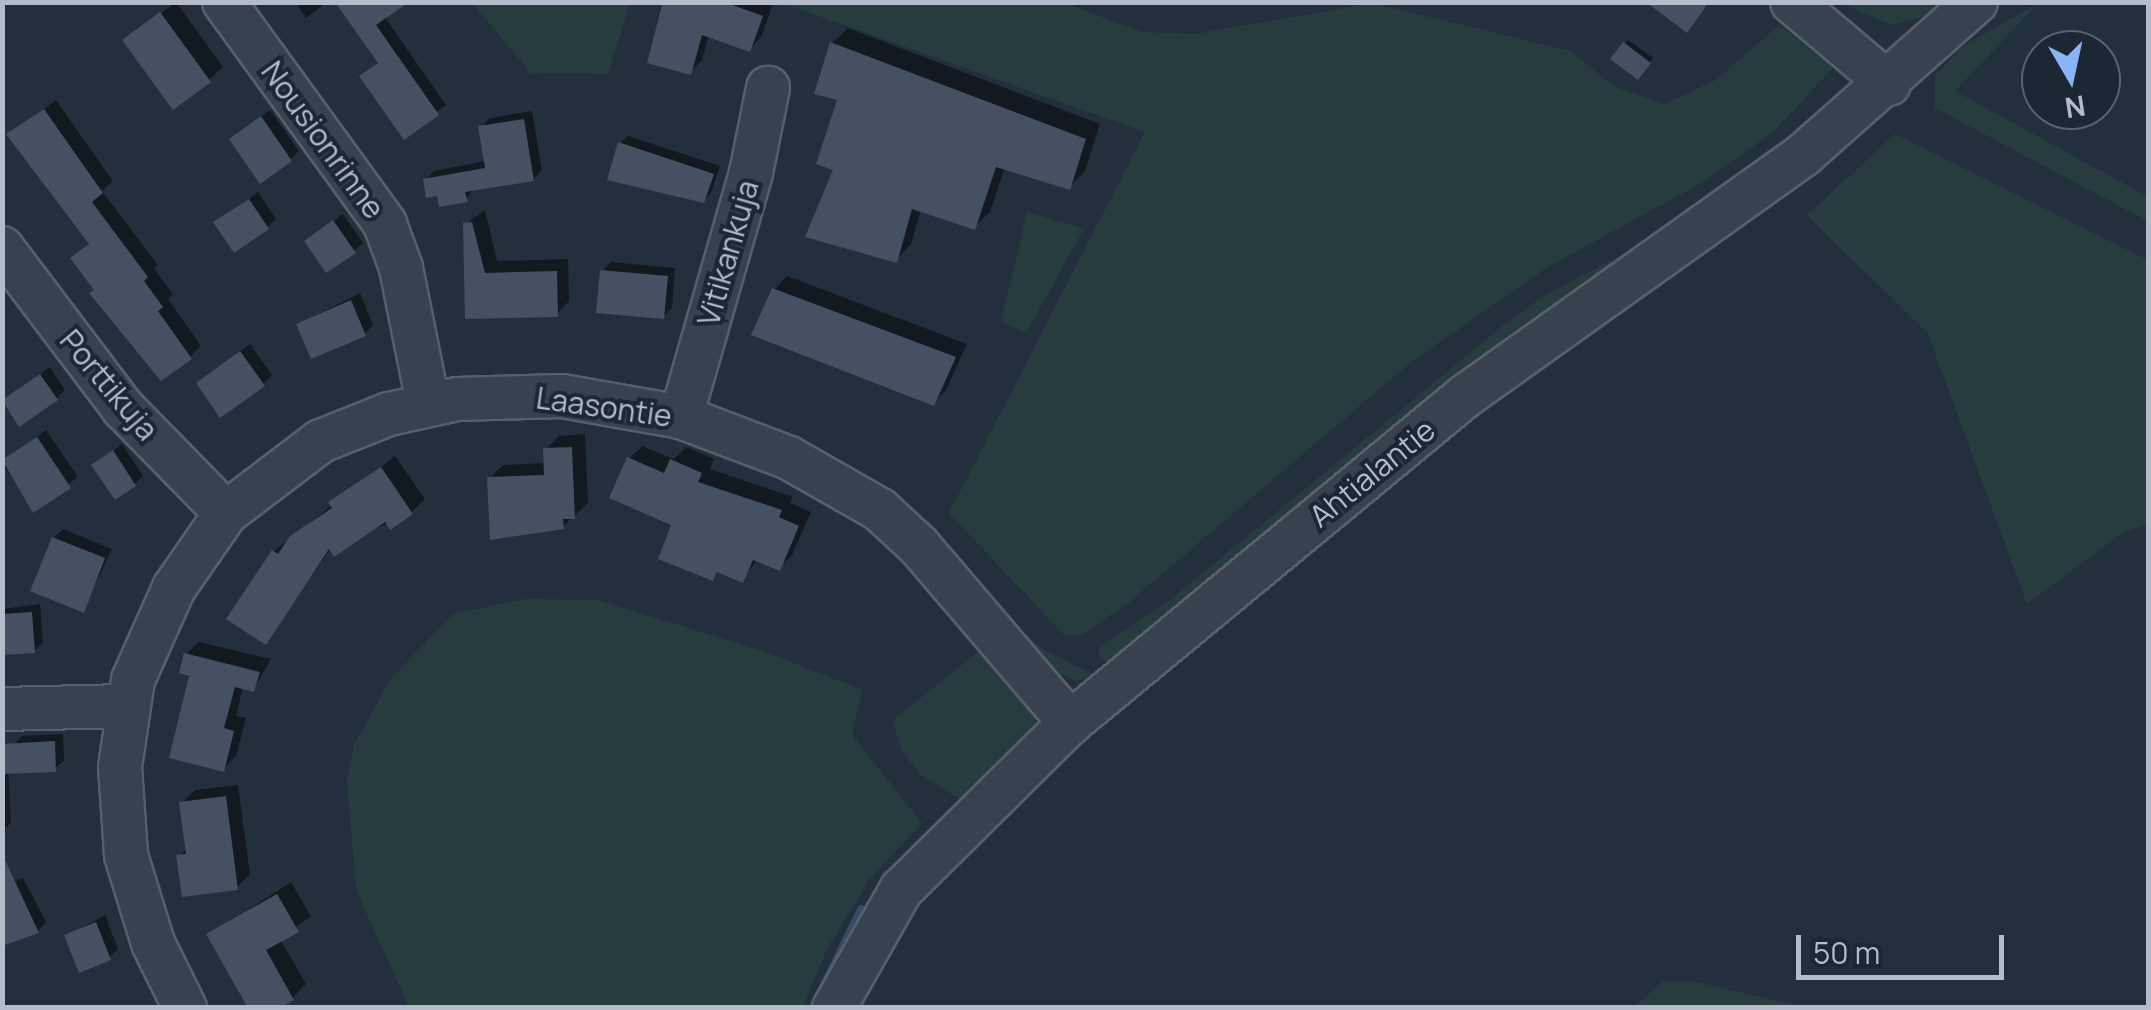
<!DOCTYPE html>
<html>
<head>
<meta charset="utf-8">
<style>
  body { margin:0 }
  #map { position:relative; width:2151px; height:1010px; overflow:hidden; background:#242f3e; font-family:Manrope,sans-serif }
  div>[style] { position:absolute }
  .green>* { inset:0; background:#263c3f }
  .shadow>* { inset:0; background:#0007 }
  .stream>* { height:9px; margin:-4.5px; padding:0 4.5px; transform-origin:4.5px; border-radius:4.5px; background:#394c67 }
  .building>* { inset:0; background:#455162 }
  .roads { filter:drop-shadow(2px 0 #565f6c) drop-shadow(-2px 0 #565f6c) drop-shadow(0 2px #565f6c) drop-shadow(0 -2px #565f6c) }
  .minor>* { height:42px; margin:-21px; padding:0 21px; transform-origin:21px; border-radius:21px; background:#38414e }
  span { translate:-50% -50%; white-space:nowrap; text-align:center; line-height:1.15; -webkit-text-stroke:8px #1d2633; paint-order:stroke }
  .street-label { font-size:30px; color:#b4bcc9 }
  .frame { position:absolute; inset:0; border:5px solid #b4bcc9; pointer-events:none }
  .north { position:absolute; left:2021px; top:30px; width:100px; height:100px; box-sizing:border-box; background:#1d2633; border:2px solid #59626f; border-radius:50%; rotate:171deg; font-size:28px; font-weight:700; line-height:40px; text-align:center; color:#b4bcc9 }
  .north::after { content:''; display:block; margin:auto; width:35px; height:45px; background:#8ab4f8; clip-path:polygon(50% 0,100% 100%,50% 72%,0 100%) }
  .scale { position:absolute; left:1796px; top:935px; width:208px; height:45px; box-sizing:border-box; border:5px solid #b4bcc9; border-top:0; padding-left:12px; font-size:30px; line-height:35px; white-space:nowrap; color:#b4bcc9; -webkit-text-stroke:8px #1d2633; paint-order:stroke }
</style>
</head>
<body>
<div id="map">
  <div class="green">
    <div style="clip-path:polygon(472px 3px,630px 3px,608px 74px,531px 73px)"></div>
    <div style="clip-path:polygon(782px 3px,1065px 3px,1142px 32px,1196px 34px,1372px 3px,1570px 51px,1615px 87px,1665px 104px,1716px 80px,1779px 25px,1833px 68px,1774px 131px,1703px 182px,1546px 268px,1411px 362px,1128px 603px,1081px 635px,1064px 635px,949px 513px,1145px 132px)"></div>
    <div style="clip-path:polygon(1841px 3px,1940px 3px,1929px 15px,1892px 25px)"></div>
    <div style="clip-path:polygon(2036px 5px,1955px 91px,2148px 197px,2148px 221px,1935px 108px,1935px 75px,1966px 44px)"></div>
    <div style="clip-path:polygon(1895px 134px,2148px 260px,2148px 524px,2122px 533px,2027px 604px,1928px 334px,1807px 215px)"></div>
    <div style="clip-path:polygon(1027px 212px,1084px 229px,1026px 333px,1001px 322px)"></div>
    <div style="clip-path:polygon(1676px 226px,1109px 664px,1099px 656px,1100px 647px,1175px 596px,1499px 329px,1542px 297px)"></div>
    <div style="clip-path:polygon(525px 599px,597px 600px,763px 651px,862px 690px,852px 735px,922px 823px,870px 879px,828px 947px,803px 1007px,409px 1007px,356px 890px,347px 781px,354px 745px,390px 680px,453px 614px)"></div>
    <div style="clip-path:polygon(1011px 623px,1041px 648px,1094px 675px,1076px 681px,1048px 668px)"></div>
    <div style="clip-path:polygon(989px 643px,1036px 719px,1032px 738px,961px 800px,921px 775px,901px 750px,893px 720px)"></div>
    <div style="clip-path:polygon(1693px 981px,1798px 1006px,1811px 1007px,1634px 1007px,1662px 982px)"></div>
  </div>
  <div class="shadow">
    <div style="clip-path:polygon(176px 2px,223px 67px,209px 80px,126px 41px)"></div>
    <div style="clip-path:polygon(295px 2px,327px 2px,306px 18px)"></div>
    <div style="clip-path:polygon(338px 2px,384px 16px,446px 105px,404px 136px,362px 76px,380px 61px)"></div>
    <div style="clip-path:polygon(666px 2px,768px 2px,773px 4px,761px 37px,749px 50px,709px 35px,702px 60px,690px 72px)"></div>
    <div style="clip-path:polygon(848px 28px,1100px 124px,1085px 171px,1069px 187px,1005px 167px,990px 212px,974px 227px,921px 210px,911px 244px,896px 260px,837px 169px,840px 99px,832px 43px)"></div>
    <div style="clip-path:polygon(1628px 40px,1653px 58px,1642px 73px,1625px 44px)"></div>
    <div style="clip-path:polygon(56px 100px,113px 181px,102px 191px,158px 265px,154px 269px,173px 294px,168px 299px,201px 346px,190px 357px,73px 258px,91px 242px,9px 134px)"></div>
    <div style="clip-path:polygon(270px 110px,299px 151px,291px 159px,241px 131px)"></div>
    <div style="clip-path:polygon(532px 111px,542px 170px,533px 179px,474px 188px,466px 200px,439px 194px,426px 180px,434px 171px,486px 161px,481px 127px,490px 118px)"></div>
    <div style="clip-path:polygon(628px 136px,720px 166px,711px 193px,704px 200px,620px 143px)"></div>
    <div style="clip-path:polygon(258px 192px,276px 219px,268px 227px,217px 222px)"></div>
    <div style="clip-path:polygon(485px 210px,497px 261px,568px 259px,569px 301px,557px 314px,468px 316px,465px 224px)"></div>
    <div style="clip-path:polygon(343px 214px,363px 243px,354px 251px,316px 233px)"></div>
    <div style="clip-path:polygon(611px 262px,675px 268px,672px 308px,663px 317px,602px 271px)"></div>
    <div style="clip-path:polygon(787px 276px,967px 344px,946px 390px,933px 403px,774px 290px)"></div>
    <div style="clip-path:polygon(360px 293px,373px 325px,364px 334px,299px 324px)"></div>
    <div style="clip-path:polygon(250px 344px,272px 375px,263px 384px,207px 375px)"></div>
    <div style="clip-path:polygon(50px 367px,65px 390px,57px 398px,13px 393px)"></div>
    <div style="clip-path:polygon(46px 430px,78px 477px,34px 510px,3px 465px)"></div>
    <div style="clip-path:polygon(585px 434px,588px 503px,562px 527px,490px 478px,503px 465px,546px 463px,546px 449px,559px 436px)"></div>
    <div style="clip-path:polygon(122px 444px,143px 476px,134px 484px,94px 465px)"></div>
    <div style="clip-path:polygon(642px 446px,674px 459px,686px 447px,714px 459px,710px 469px,793px 497px,790px 503px,811px 512px,792px 555px,779px 568px,758px 559px,742px 580px,720px 570px,713px 578px,629px 459px)"></div>
    <div style="clip-path:polygon(395px 456px,425px 499px,412px 512px,331px 548px,265px 642px,274px 551px)"></div>
    <div style="clip-path:polygon(63px 529px,112px 549px,83px 610px,54px 538px)"></div>
    <div style="clip-path:polygon(40px 604px,43px 642px,34px 651px,2px 653px,2px 609px)"></div>
    <div style="clip-path:polygon(199px 642px,271px 659px,254px 689px,243px 687px,236px 716px,246px 718px,236px 756px,223px 769px,186px 654px)"></div>
    <div style="clip-path:polygon(63px 734px,64px 760px,55px 769px,13px 745px,22px 736px)"></div>
    <div style="clip-path:polygon(2px 769px,8px 769px,11px 823px,2px 831px)"></div>
    <div style="clip-path:polygon(238px 785px,250px 874px,237px 887px,179px 856px,188px 848px,182px 803px,195px 790px)"></div>
    <div style="clip-path:polygon(23px 878px,46px 922px,38px 931px,2px 886px)"></div>
    <div style="clip-path:polygon(291px 882px,311px 916px,280px 939px,306px 984px,292px 998px,209px 935px)"></div>
    <div style="clip-path:polygon(105px 915px,118px 949px,109px 958px,66px 936px)"></div>
  </div>
  <div class="stream">
    <div style="left:813px;top:1008px;width:110px;rotate:-64.1deg"></div>
  </div>
  <div class="building">
    <div style="clip-path:polygon(335px 2px,409px 2px,376px 25px,439px 115px,404px 140px,359px 76px,378px 63px)"></div>
    <div style="clip-path:polygon(663px 2px,724px 2px,763px 16px,750px 52px,702px 35px,691px 75px,647px 63px)"></div>
    <div style="clip-path:polygon(1646px 2px,1709px 2px,1687px 33px)"></div>
    <div style="clip-path:polygon(160px 12px,211px 82px,173px 110px,122px 40px)"></div>
    <div style="clip-path:polygon(830px 42px,1086px 139px,1070px 190px,996px 167px,975px 230px,912px 209px,897px 263px,805px 237px,833px 170px,816px 164px,837px 100px,814px 94px)"></div>
    <div style="clip-path:polygon(1623px 42px,1651px 63px,1638px 80px,1610px 59px)"></div>
    <div style="clip-path:polygon(44px 109px,103px 193px,92px 202px,148px 277px,144px 281px,163px 307px,158px 311px,192px 359px,161px 381px,89px 293px,94px 290px,70px 258px,89px 244px,6px 134px)"></div>
    <div style="clip-path:polygon(261px 116px,292px 161px,260px 184px,229px 139px)"></div>
    <div style="clip-path:polygon(524px 119px,534px 181px,465px 192px,468px 202px,439px 207px,437px 196px,426px 198px,423px 179px,485px 168px,478px 126px)"></div>
    <div style="clip-path:polygon(618px 142px,714px 174px,704px 203px,607px 180px)"></div>
    <div style="clip-path:polygon(249px 199px,269px 229px,234px 253px,213px 222px)"></div>
    <div style="clip-path:polygon(333px 220px,356px 253px,326px 273px,304px 241px)"></div>
    <div style="clip-path:polygon(472px 222px,485px 273px,557px 271px,558px 317px,465px 319px,463px 223px)"></div>
    <div style="clip-path:polygon(600px 270px,668px 276px,664px 319px,596px 313px)"></div>
    <div style="clip-path:polygon(772px 288px,956px 357px,934px 406px,751px 335px)"></div>
    <div style="clip-path:polygon(351px 300px,366px 336px,311px 359px,296px 324px)"></div>
    <div style="clip-path:polygon(240px 351px,265px 386px,220px 418px,196px 383px)"></div>
    <div style="clip-path:polygon(40px 374px,58px 400px,19px 427px,2px 400px)"></div>
    <div style="clip-path:polygon(37px 437px,71px 488px,33px 513px,2px 460px)"></div>
    <div style="clip-path:polygon(572px 447px,575px 519px,563px 519px,564px 529px,490px 540px,487px 477px,544px 475px,543px 448px)"></div>
    <div style="clip-path:polygon(113px 450px,136px 486px,115px 500px,91px 465px)"></div>
    <div style="clip-path:polygon(627px 457px,664px 473px,670px 459px,702px 473px,698px 482px,782px 510px,779px 517px,799px 526px,780px 571px,753px 560px,743px 583px,717px 572px,713px 581px,658px 559px,671px 525px,609px 498px)"></div>
    <div style="clip-path:polygon(381px 467px,413px 514px,390px 530px,385px 522px,334px 557px,329px 549px,266px 645px,226px 619px,272px 550px,278px 554px,290px 536px,332px 508px,328px 502px)"></div>
    <div style="clip-path:polygon(52px 537px,105px 558px,84px 613px,30px 591px)"></div>
    <div style="clip-path:polygon(32px 612px,35px 653px,2px 655px,2px 614px)"></div>
    <div style="clip-path:polygon(184px 653px,260px 672px,254px 692px,235px 687px,224px 728px,234px 731px,224px 772px,169px 758px,189px 676px,179px 673px)"></div>
    <div style="clip-path:polygon(55px 741px,56px 772px,2px 774px,2px 744px)"></div>
    <div style="clip-path:polygon(226px 796px,238px 890px,182px 897px,176px 855px,186px 854px,179px 802px)"></div>
    <div style="clip-path:polygon(5px 860px,39px 933px,2px 946px,2px 861px)"></div>
    <div style="clip-path:polygon(277px 894px,299px 932px,266px 950px,294px 1000px,280px 1008px,248px 1008px,206px 934px)"></div>
    <div style="clip-path:polygon(96px 922px,111px 960px,79px 973px,64px 935px)"></div>
  </div>
  <div class="roads">
    <div class="minor">
      <div style="left:224px;top:2px;width:274px;rotate:54deg"></div>
      <div style="left:385px;top:224px;width:47px;rotate:70deg"></div>
      <div style="left:401px;top:268px;width:138px;rotate:78.7deg"></div>
      <div style="left:1792px;top:2px;width:127px;rotate:40.2deg"></div>
      <div style="left:2px;top:248px;width:201px;rotate:52.9deg"></div>
      <div style="left:123px;top:408px;width:147px;rotate:45.6deg"></div>
      <div style="left:681px;top:417px;width:254px;rotate:-74deg"></div>
      <div style="left:751px;top:173px;width:87px;rotate:-78.7deg"></div>
      <div style="left:2px;top:709px;width:124px;rotate:-1.4deg"></div>
      <div style="left:185px;top:1008px;width:72px;rotate:-116.2deg"></div>
      <div style="left:153px;top:943px;width:92px;rotate:-107.1deg"></div>
      <div style="left:126px;top:855px;width:88px;rotate:-93.9deg"></div>
      <div style="left:120px;top:767px;width:88px;rotate:-81.5deg"></div>
      <div style="left:133px;top:680px;width:101px;rotate:-66deg"></div>
      <div style="left:174px;top:588px;width:91px;rotate:-55.3deg"></div>
      <div style="left:226px;top:513px;width:119px;rotate:-37.2deg"></div>
      <div style="left:321px;top:441px;width:73px;rotate:-21.7deg"></div>
      <div style="left:389px;top:414px;width:70px;rotate:-12.4deg"></div>
      <div style="left:457px;top:399px;width:105px;rotate:-1.6deg"></div>
      <div style="left:562px;top:396px;width:121px;rotate:10deg"></div>
      <div style="left:681px;top:417px;width:116px;rotate:20.8deg"></div>
      <div style="left:789px;top:458px;width:105px;rotate:29.7deg"></div>
      <div style="left:880px;top:510px;width:53px;rotate:42.7deg"></div>
      <div style="left:919px;top:546px;width:233px;rotate:49.5deg"></div>
      <div style="left:834px;top:1008px;width:136px;rotate:-60.4deg"></div>
      <div style="left:901px;top:890px;width:238px;rotate:-44.7deg"></div>
      <div style="left:1070px;top:723px;width:511px;rotate:-39.6deg"></div>
      <div style="left:1464px;top:397px;width:417px;rotate:-35.5deg"></div>
      <div style="left:1803px;top:155px;width:231px;rotate:-41.5deg"></div>
    </div>
  </div>
  <div class="street-label">
    <span style="left:323px;top:140px;rotate:54deg">Nousionrinne</span>
    <span style="left:728px;top:253px;rotate:-74deg">Vitikankuja</span>
    <span style="left:109px;top:385px;rotate:50deg">Porttikuja</span>
    <span style="left:604px;top:407px;rotate:8deg">Laasontie</span>
    <span style="left:1372px;top:473px;rotate:-39deg">Ahtialantie</span>
  </div>
  <div class="frame"></div>
  <div class="north">N</div>
  <div class="scale">50 m</div>
</div>
</body>
</html>
